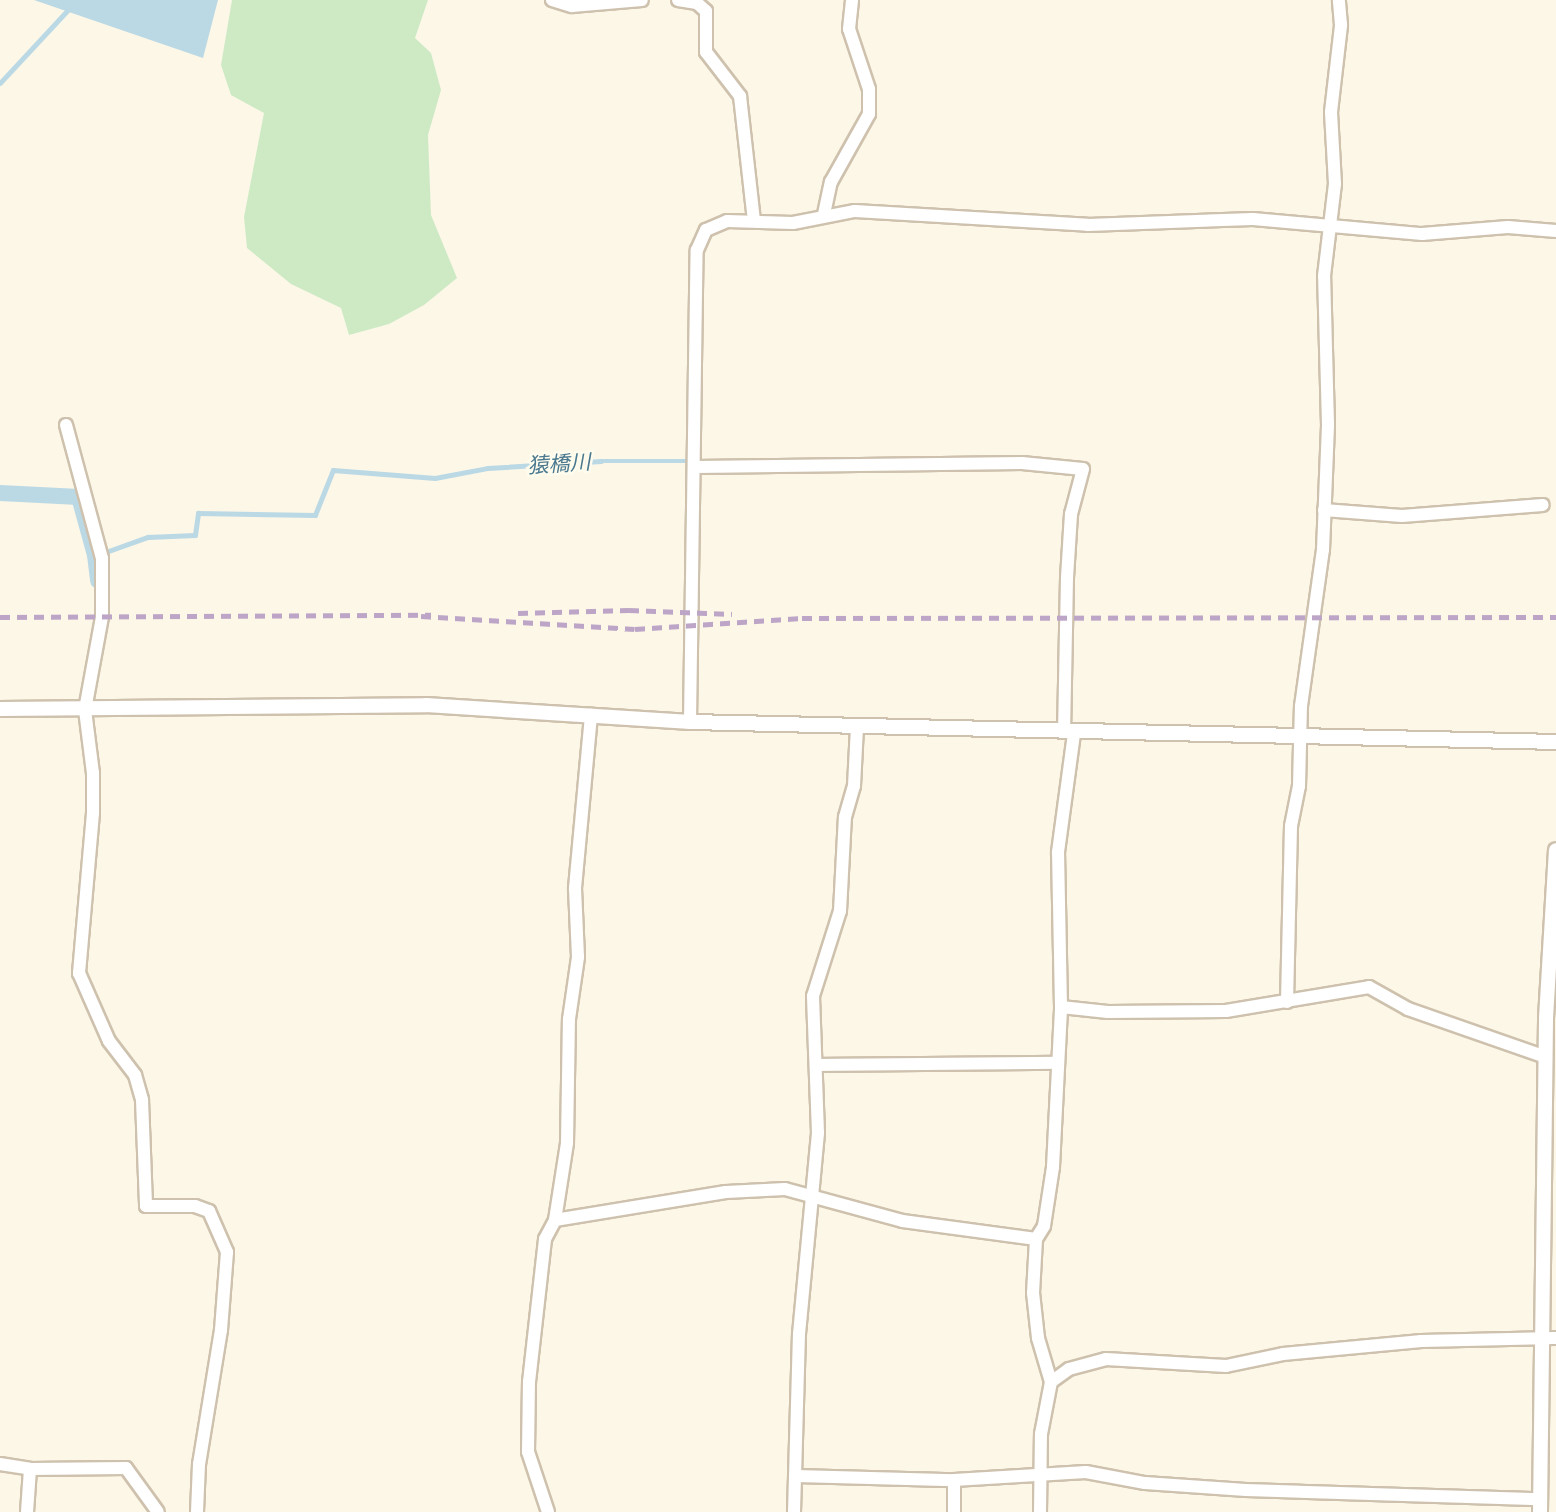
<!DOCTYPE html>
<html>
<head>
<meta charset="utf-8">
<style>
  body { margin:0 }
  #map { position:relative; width:1556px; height:1512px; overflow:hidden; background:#fcf7e7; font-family:Poppins,"Noto Sans JP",sans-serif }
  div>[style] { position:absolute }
  .green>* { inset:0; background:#ceeac5 }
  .water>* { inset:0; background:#bbd8e5 }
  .stream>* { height:4.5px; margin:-2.25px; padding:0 2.25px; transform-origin:2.25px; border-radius:2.25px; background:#bbd8e5 }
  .canal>* { height:16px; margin:-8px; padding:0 8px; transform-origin:8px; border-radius:8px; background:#bbd8e5 }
  .roads { filter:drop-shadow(2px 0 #cec1ad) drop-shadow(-2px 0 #cec1ad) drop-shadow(0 2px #cec1ad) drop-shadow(0 -2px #cec1ad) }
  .minor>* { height:12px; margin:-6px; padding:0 6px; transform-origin:6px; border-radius:6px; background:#fff }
  .tertiary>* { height:14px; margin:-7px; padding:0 7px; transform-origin:7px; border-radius:7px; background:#fff }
  .rail>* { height:4.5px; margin-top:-2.25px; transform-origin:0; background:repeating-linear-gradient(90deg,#bca5c6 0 10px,transparent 0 17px) }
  span { translate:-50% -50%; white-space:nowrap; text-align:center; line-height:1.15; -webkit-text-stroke:5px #fffbed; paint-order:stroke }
  .water-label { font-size:21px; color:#49788f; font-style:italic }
</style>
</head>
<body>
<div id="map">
  <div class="green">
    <div style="clip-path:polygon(232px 0,428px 0,415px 38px,431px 53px,441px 90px,428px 135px,431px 215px,457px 278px,424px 305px,389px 324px,349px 335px,341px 308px,291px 284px,247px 248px,244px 217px,264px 113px,231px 95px,221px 65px)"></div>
  </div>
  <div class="water">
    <div style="clip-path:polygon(34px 0,218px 0,203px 58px)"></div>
  </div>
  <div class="stream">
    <div style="left:0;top:83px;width:113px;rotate:-47.1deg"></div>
    <div style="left:103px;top:553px;width:48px;rotate:-19.6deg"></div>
    <div style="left:148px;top:537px;width:47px;rotate:-2.4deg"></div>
    <div style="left:195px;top:535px;width:22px;rotate:-82deg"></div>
    <div style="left:198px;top:513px;width:117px;rotate:1deg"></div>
    <div style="left:315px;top:515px;width:48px;rotate:-68.2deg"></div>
    <div style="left:333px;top:470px;width:102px;rotate:4.5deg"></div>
    <div style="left:435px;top:478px;width:54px;rotate:-10.7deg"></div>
    <div style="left:488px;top:468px;width:113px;rotate:-3.5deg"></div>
    <div style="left:601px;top:461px;width:90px"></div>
  </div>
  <div class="canal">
    <div style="left:0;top:493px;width:79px;rotate:2.9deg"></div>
    <div style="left:79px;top:497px;width:60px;rotate:74.6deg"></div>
    <div style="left:95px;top:555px;width:26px;rotate:83deg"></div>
  </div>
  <div class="roads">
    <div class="minor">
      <div style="left:552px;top:0;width:21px;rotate:17deg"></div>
      <div style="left:572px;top:6px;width:70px;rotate:-4.9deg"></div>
      <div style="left:678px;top:0;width:19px;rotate:9deg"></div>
      <div style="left:697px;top:3px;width:12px;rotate:42deg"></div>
      <div style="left:706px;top:11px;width:41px;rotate:90deg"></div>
      <div style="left:706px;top:52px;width:56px;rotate:52.3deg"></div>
      <div style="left:740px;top:96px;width:125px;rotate:83.6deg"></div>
      <div style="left:824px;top:214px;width:33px;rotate:-78deg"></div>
      <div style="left:831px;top:182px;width:78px;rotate:-60.8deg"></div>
      <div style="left:869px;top:114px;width:25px;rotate:-90deg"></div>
      <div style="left:869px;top:89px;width:63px;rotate:-108.4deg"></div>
      <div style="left:849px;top:29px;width:29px;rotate:-84deg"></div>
      <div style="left:66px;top:425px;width:138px;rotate:74.9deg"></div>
      <div style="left:102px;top:558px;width:59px;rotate:90deg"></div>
      <div style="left:102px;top:617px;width:95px;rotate:100.4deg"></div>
      <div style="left:85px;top:710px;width:64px;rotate:82.8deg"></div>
      <div style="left:93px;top:773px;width:40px;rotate:90deg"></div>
      <div style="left:93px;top:813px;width:161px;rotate:95deg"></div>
      <div style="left:79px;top:973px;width:74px;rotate:66.2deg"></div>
      <div style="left:109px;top:1041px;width:43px;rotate:52.6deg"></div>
      <div style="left:135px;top:1075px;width:26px;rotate:74deg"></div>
      <div style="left:142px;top:1100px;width:106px;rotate:87.8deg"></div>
      <div style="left:146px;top:1206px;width:49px"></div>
      <div style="left:195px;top:1206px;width:15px;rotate:20deg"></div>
      <div style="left:209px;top:1211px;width:45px;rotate:66.3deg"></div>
      <div style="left:227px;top:1252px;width:78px;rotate:94.4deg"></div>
      <div style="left:221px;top:1330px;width:136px;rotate:99.3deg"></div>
      <div style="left:199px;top:1464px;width:48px;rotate:92.4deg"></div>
      <div style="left:696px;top:467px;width:326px;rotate:-0.7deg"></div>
      <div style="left:1022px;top:463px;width:61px;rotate:5.6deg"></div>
      <div style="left:1083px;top:469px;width:47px;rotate:104.9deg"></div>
      <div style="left:1071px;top:514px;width:64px;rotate:93.6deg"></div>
      <div style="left:1067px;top:578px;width:154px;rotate:91.1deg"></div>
      <div style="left:1324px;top:510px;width:78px;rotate:4.4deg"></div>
      <div style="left:1402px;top:516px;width:141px;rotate:-4.5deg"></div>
      <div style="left:690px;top:722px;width:472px;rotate:-89.2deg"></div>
      <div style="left:697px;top:250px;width:22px;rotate:-66deg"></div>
      <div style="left:706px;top:230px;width:23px;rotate:-23deg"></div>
      <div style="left:727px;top:221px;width:66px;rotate:1.7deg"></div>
      <div style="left:793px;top:223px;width:63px;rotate:-11deg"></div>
      <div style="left:855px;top:211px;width:233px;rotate:3.4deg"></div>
      <div style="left:1088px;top:225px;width:165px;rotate:-2.1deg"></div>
      <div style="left:1253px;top:219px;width:170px;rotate:5.1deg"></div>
      <div style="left:1422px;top:234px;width:86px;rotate:-4.7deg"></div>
      <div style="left:1508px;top:227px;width:48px;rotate:4.8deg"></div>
      <div style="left:1287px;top:1002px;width:176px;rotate:-88.7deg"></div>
      <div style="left:1291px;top:826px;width:41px;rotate:-78.7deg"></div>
      <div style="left:1299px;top:786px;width:80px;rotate:-88.6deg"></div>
      <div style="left:1301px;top:706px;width:158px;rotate:-82deg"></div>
      <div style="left:1323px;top:550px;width:125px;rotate:-87.7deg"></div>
      <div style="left:1328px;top:425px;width:149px;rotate:-91.5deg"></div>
      <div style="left:1324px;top:276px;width:93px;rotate:-83.2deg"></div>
      <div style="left:1335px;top:184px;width:72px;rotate:-93.2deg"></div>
      <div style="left:1331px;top:112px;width:88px;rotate:-83.4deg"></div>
      <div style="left:1341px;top:25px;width:25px;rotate:-95deg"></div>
      <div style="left:1061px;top:1007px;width:47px;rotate:6.1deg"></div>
      <div style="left:1108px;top:1012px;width:118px;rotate:-0.5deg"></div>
      <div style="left:1226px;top:1011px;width:145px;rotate:-9.5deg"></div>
      <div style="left:1369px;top:987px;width:45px;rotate:29.4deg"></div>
      <div style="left:1408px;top:1009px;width:146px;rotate:19.2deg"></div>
      <div style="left:818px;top:1065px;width:238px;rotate:-0.5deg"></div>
      <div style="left:555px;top:1220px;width:173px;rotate:-9.3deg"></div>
      <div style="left:726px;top:1192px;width:59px;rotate:-2.9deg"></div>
      <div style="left:785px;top:1189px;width:122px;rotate:15.2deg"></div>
      <div style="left:903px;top:1221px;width:134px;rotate:7.7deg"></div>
      <div style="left:1051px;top:1382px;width:22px;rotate:-36deg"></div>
      <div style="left:1069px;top:1369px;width:38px;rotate:-15deg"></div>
      <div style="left:1106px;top:1359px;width:120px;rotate:3.3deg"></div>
      <div style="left:1226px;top:1366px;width:58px;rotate:-11.9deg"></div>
      <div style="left:1283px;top:1354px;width:139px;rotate:-5.4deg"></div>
      <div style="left:1421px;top:1341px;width:135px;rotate:-1.3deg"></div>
      <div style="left:0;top:1464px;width:30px;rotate:9deg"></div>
      <div style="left:30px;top:1469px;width:96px;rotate:-0.6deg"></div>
      <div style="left:126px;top:1468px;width:54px;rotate:54deg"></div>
      <div style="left:796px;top:1476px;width:158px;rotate:1.5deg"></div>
      <div style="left:954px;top:1480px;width:132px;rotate:-3.5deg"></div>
      <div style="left:1086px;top:1472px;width:60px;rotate:10.6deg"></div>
      <div style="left:1145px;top:1483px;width:101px;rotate:4deg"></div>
      <div style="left:1246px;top:1490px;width:294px;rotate:1.8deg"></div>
      <div style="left:27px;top:1512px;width:43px;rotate:-86deg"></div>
      <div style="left:548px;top:1512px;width:63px;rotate:-108.4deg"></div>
      <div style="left:528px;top:1452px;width:70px;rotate:-89.2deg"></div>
      <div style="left:529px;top:1382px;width:144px;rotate:-83.6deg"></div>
      <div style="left:545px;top:1239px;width:21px;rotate:-62deg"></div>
      <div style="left:555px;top:1220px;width:78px;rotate:-81.1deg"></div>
      <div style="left:567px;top:1143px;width:124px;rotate:-89.1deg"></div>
      <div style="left:569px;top:1019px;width:63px;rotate:-81.7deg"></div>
      <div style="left:578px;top:957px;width:69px;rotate:-92.5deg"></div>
      <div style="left:575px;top:888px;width:174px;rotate:-84.7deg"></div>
      <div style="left:794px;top:1512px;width:178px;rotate:-88.4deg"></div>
      <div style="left:799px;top:1334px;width:202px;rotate:-84.6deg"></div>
      <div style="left:818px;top:1133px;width:137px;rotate:-92.1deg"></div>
      <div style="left:813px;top:996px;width:89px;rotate:-72.4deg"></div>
      <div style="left:840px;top:911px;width:94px;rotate:-87deg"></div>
      <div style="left:845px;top:817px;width:32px;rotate:-74deg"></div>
      <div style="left:854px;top:786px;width:59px;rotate:-87.1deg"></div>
      <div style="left:954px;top:1512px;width:32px;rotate:-90deg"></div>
      <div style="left:1040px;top:1512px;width:78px;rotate:-89.3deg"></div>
      <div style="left:1041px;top:1434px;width:53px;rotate:-79.1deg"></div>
      <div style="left:1051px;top:1382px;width:46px;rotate:-106.5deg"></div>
      <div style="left:1038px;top:1338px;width:45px;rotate:-96.3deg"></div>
      <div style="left:1033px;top:1293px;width:54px;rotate:-86.8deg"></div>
      <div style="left:1036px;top:1239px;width:15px;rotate:-58deg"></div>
      <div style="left:1044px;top:1226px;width:60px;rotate:-81.3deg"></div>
      <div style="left:1053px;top:1167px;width:160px;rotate:-87.1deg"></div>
      <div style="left:1061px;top:1007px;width:155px;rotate:-91.1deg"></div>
      <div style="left:1058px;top:852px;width:120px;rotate:-82.3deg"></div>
    </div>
    <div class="tertiary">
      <div style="left:0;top:709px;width:426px;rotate:-0.5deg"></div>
      <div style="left:426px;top:705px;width:265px;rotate:3.7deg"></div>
      <div style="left:690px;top:722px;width:866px;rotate:1.32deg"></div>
      <div style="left:1540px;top:1512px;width:494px;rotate:-89.3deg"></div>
      <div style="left:1546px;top:1018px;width:168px;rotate:-86.6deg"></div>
    </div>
  </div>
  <div class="rail">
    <div style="left:518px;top:613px;width:111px;rotate:-1.5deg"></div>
    <div style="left:629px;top:610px;width:103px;rotate:2.2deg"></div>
    <div style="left:421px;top:616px;width:214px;rotate:3.5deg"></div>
    <div style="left:635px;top:629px;width:167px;rotate:-3.8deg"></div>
    <div style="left:802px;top:618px;width:754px;rotate:-0.08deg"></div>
    <div style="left:0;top:617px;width:431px;rotate:-0.3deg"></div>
  </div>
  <div class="water-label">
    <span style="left:559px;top:464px;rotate:-4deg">猿橋川</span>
  </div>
</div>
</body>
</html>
